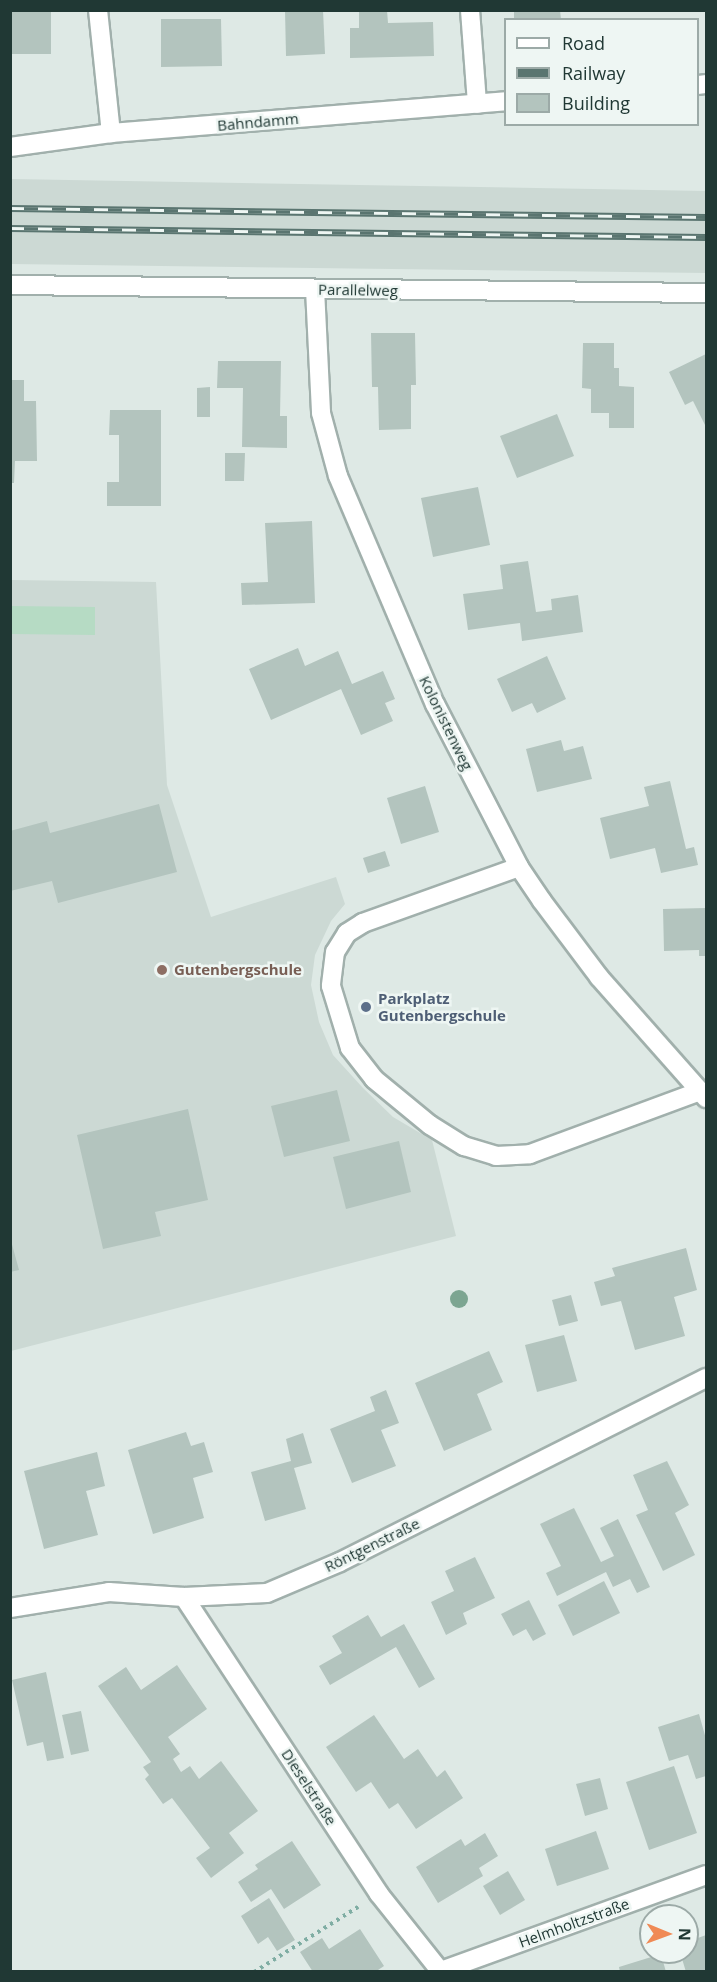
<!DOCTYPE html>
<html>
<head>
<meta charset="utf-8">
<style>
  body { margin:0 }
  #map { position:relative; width:717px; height:1982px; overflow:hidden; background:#dee9e5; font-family:"Open Sans",sans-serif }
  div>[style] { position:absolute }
  .built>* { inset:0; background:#ccd9d4 }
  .green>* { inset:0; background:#b6dbc4 }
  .building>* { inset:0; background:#b3c4be }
  .path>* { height:4px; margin-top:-2px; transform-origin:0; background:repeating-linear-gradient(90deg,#7fada3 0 3px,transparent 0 7.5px) }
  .roads { filter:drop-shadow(2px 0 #a1b0ac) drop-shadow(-2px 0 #a1b0ac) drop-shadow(0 2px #a1b0ac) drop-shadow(0 -2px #a1b0ac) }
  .service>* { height:18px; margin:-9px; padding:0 9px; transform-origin:9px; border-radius:9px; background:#fff }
  .minor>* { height:18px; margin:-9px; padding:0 9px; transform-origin:9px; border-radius:9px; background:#fff }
  .rail>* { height:7px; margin-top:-3.5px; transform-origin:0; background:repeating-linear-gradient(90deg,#eef6f3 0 14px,#5a7570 0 28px); box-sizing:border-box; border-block:2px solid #5a7570 }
  .trees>* { width:18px; height:18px; margin:-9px; border-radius:50%; background:#7ca591 }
  .dots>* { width:16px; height:16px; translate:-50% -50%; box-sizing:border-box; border:3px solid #eef6f3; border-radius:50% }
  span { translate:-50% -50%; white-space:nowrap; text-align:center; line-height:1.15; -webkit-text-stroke:5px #eef6f3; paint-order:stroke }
  .street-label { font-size:15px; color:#203834 }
  .education-label { font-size:15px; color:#785e54; font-weight:700 }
  .left { translate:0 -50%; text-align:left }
  .service-label { font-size:15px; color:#4e5e75; font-weight:700 }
  .frame { position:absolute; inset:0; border:12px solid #203834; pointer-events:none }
  .legend { position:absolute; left:504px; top:18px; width:195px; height:108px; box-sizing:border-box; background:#eef6f3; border:2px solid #9caaa7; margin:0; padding:8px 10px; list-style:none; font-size:18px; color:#203834 }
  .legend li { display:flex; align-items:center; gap:12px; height:30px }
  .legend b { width:30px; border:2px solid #9caaa7 }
  .north { position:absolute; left:639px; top:1904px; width:60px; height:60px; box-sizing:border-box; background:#eef6f3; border:2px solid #9caaa7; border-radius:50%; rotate:91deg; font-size:16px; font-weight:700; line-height:24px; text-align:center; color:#203834 }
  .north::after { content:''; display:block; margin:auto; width:21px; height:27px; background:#f08a55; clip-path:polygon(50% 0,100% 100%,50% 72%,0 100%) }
</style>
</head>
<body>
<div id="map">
  <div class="built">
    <div style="clip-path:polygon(11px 179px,706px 191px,706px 273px,11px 264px)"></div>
    <div style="clip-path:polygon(11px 580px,156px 582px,167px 785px,211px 917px,336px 877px,345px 904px,331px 921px,315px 955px,311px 985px,319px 1022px,333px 1055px,363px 1088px,393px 1117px,432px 1140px,456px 1236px,11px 1351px)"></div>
  </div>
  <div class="green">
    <div style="clip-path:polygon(11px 606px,95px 607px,95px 635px,11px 634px)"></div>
  </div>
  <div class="building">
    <div style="clip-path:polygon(10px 10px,51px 10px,51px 54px,10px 54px)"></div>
    <div style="clip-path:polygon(285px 10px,323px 10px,325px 54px,286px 56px)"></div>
    <div style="clip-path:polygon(359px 10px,387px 10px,388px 23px,433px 22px,434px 56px,350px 58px,350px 28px,359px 28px)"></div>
    <div style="clip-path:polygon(514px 10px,560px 10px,561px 20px,514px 20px)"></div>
    <div style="clip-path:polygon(161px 19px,221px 19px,222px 66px,161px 67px)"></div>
    <div style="clip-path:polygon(371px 333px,415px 333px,416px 385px,411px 385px,411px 429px,379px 430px,378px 387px,372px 387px)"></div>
    <div style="clip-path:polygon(583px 343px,614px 343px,614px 368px,619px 368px,619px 386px,634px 387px,634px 428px,609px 428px,609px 413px,591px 413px,591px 389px,582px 388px)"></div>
    <div style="clip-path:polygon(706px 354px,706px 424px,705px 425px,693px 401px,685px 405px,669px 372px)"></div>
    <div style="clip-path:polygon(218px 361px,281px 361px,280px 416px,287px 416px,287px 448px,242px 447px,243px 388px,217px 388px)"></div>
    <div style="clip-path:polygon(10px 380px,24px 380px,24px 401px,36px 401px,37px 461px,15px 461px,14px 483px,10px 483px)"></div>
    <div style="clip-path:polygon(210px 387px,210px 417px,197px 417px,197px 388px)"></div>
    <div style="clip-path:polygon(110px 410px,161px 410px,161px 506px,107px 506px,107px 482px,119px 482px,119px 435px,109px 435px)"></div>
    <div style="clip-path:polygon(557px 414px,574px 456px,517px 478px,500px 436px)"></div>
    <div style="clip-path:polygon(225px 453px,245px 453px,244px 481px,225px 481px)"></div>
    <div style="clip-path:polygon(478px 487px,490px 545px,433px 557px,421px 498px)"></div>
    <div style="clip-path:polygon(312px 521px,315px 603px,242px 605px,241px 583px,268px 582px,265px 523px)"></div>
    <div style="clip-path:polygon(528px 561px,536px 612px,552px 610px,551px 599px,578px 595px,583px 632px,522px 641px,520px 623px,468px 630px,463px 594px,503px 589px,500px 565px)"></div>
    <div style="clip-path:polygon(298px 648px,305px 666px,338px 651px,352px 684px,383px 671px,395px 699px,385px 703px,393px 721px,361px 735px,341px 689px,271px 720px,249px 669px)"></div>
    <div style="clip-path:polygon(547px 656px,566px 699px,537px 713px,532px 703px,512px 712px,497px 679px)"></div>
    <div style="clip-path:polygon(561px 740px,564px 751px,583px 746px,592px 779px,537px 792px,526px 749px)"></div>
    <div style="clip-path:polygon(670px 781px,686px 849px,694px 847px,698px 865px,661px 873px,655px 848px,610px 859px,600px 818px,649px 806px,644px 787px)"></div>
    <div style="clip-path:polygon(425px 786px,439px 832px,401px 844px,387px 798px)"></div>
    <div style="clip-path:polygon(159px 804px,177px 872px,58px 903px,52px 881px,10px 891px,10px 831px,47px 821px,50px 833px)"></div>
    <div style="clip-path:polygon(385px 851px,390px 866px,368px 873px,363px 858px)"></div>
    <div style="clip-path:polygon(706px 908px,706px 956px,699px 956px,699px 950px,664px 951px,663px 909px)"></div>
    <div style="clip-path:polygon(337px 1090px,350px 1141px,284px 1157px,271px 1106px)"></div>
    <div style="clip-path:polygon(188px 1109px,208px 1200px,155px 1212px,161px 1236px,103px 1249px,77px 1135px)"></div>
    <div style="clip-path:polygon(399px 1141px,411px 1192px,346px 1209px,333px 1157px)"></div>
    <div style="clip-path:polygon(10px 1237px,19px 1270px,10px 1272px)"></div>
    <div style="clip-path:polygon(686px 1248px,697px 1290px,674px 1297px,685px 1336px,635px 1350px,621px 1301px,601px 1306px,594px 1282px,615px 1276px,612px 1268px)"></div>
    <div style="clip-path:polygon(571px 1295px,578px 1321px,559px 1326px,552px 1300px)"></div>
    <div style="clip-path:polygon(564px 1335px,577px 1381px,537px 1392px,525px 1345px)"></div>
    <div style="clip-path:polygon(489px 1351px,503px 1382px,477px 1394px,492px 1430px,444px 1451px,415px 1383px)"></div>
    <div style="clip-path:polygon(386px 1390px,399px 1423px,381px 1430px,396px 1466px,352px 1483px,330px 1429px,375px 1411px,370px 1397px)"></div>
    <div style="clip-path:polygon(186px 1432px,191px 1446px,204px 1442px,213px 1472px,193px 1478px,204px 1518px,153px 1534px,128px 1450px)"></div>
    <div style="clip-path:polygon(303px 1433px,312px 1463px,294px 1468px,306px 1509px,265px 1521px,251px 1472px,291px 1461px,286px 1439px)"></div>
    <div style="clip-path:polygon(97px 1452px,105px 1486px,86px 1491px,98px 1535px,44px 1549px,24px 1471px)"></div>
    <div style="clip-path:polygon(667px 1461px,689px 1505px,675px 1513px,695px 1555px,663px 1571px,636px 1515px,648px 1510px,633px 1475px)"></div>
    <div style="clip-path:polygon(574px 1508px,601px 1562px,614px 1556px,600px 1528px,618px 1519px,650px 1587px,637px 1593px,630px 1579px,613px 1587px,606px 1572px,557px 1596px,546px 1573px,561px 1566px,540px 1524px)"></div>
    <div style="clip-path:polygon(475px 1557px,495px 1598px,463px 1613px,467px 1624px,446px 1635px,431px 1602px,454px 1591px,445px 1571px)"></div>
    <div style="clip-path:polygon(604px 1581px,620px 1613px,573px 1636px,558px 1605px)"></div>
    <div style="clip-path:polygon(529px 1600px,546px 1634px,533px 1641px,526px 1629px,513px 1636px,501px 1614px)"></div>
    <div style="clip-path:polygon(368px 1615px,381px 1637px,404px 1624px,435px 1679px,419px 1688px,396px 1647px,330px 1685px,319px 1666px,342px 1653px,332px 1636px)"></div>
    <div style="clip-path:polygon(177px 1665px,207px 1709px,168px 1737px,180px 1754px,173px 1759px,181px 1772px,190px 1766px,199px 1779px,221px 1761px,258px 1811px,229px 1833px,244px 1853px,211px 1878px,196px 1858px,210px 1848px,172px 1798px,163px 1804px,145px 1779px,149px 1775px,143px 1767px,151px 1762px,98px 1686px,126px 1667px,141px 1690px)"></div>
    <div style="clip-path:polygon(46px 1672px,64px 1758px,47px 1761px,43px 1742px,27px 1746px,12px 1680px)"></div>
    <div style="clip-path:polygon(81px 1711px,89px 1751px,71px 1755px,62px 1715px)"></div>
    <div style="clip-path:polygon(699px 1714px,706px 1739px,706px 1776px,696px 1779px,688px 1755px,669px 1761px,658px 1727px)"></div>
    <div style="clip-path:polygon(374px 1715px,404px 1759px,418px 1749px,437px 1777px,445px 1770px,463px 1798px,416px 1829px,398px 1803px,389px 1809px,371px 1782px,356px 1792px,326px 1747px)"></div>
    <div style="clip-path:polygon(674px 1766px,697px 1833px,649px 1850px,626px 1782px)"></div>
    <div style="clip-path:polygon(600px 1778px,608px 1809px,585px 1816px,576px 1784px)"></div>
    <div style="clip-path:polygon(596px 1831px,609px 1869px,557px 1886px,545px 1849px)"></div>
    <div style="clip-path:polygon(485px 1833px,498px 1856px,479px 1868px,483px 1876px,438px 1903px,416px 1867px,461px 1839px,465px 1846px)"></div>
    <div style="clip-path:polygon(292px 1841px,321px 1885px,284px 1909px,271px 1889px,251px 1902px,238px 1882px,258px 1869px,255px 1865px)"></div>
    <div style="clip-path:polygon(508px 1871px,525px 1900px,500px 1915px,483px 1886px)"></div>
    <div style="clip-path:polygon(269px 1898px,295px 1940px,277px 1951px,268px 1937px,258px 1944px,241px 1916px)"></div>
    <div style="clip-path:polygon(360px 1929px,384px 1966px,375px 1972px,313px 1972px,300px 1952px,322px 1938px,329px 1949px)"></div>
    <div style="clip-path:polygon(706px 1935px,706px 1972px,686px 1972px,680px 1952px,687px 1952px,687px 1942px)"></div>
    <div style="clip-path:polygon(661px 1954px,666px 1972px,620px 1972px,619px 1967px)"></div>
  </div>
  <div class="path">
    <div style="left:254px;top:1972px;width:123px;rotate:-32deg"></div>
  </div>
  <div class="roads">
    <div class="service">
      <div style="left:519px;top:867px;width:166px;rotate:160.3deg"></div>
      <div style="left:363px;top:923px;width:19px;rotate:148deg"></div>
      <div style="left:347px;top:933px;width:22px;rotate:122deg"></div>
      <div style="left:335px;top:952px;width:34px;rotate:97deg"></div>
      <div style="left:331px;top:986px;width:65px;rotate:73deg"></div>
      <div style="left:350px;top:1048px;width:39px;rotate:52deg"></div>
      <div style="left:374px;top:1079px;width:72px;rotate:39.4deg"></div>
      <div style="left:430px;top:1125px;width:40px;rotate:32deg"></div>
      <div style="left:464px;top:1146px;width:34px;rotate:17deg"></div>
      <div style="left:496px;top:1156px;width:34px;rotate:-3deg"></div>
      <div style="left:530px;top:1154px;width:181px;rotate:-20.3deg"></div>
    </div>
    <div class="minor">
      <div style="left:98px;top:10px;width:124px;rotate:84deg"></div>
      <div style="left:470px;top:10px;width:94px;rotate:85.7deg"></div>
      <div style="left:698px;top:85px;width:8px;rotate:-7deg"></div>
      <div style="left:10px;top:147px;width:102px;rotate:-7.9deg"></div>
      <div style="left:111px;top:133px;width:396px;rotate:-4.6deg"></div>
      <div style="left:10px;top:285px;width:696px;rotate:0.66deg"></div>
      <div style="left:315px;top:289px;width:124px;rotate:87.2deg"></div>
      <div style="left:321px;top:413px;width:65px;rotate:74.9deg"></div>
      <div style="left:338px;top:476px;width:248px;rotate:67deg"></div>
      <div style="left:435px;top:704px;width:183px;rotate:62.7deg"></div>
      <div style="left:519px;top:867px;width:41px;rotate:55.9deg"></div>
      <div style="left:542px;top:901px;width:95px;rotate:53.1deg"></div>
      <div style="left:599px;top:977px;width:162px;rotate:48.5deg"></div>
      <div style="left:184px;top:1597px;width:355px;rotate:56.7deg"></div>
      <div style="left:379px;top:1894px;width:100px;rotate:51.5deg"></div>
      <div style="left:10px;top:1608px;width:100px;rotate:-9.2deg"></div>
      <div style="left:109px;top:1592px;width:75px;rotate:3.8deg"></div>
      <div style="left:184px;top:1597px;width:83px;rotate:-2.8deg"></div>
      <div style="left:267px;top:1593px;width:79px;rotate:-23deg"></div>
      <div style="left:340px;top:1562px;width:410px;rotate:-26.7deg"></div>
      <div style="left:441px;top:1971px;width:282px;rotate:-19.9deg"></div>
    </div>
  </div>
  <div class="rail">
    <div style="left:10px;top:208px;width:696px;rotate:0.74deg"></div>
    <div style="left:10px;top:228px;width:696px;rotate:0.74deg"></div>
  </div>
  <div class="trees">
    <div style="left:459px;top:1299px"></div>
  </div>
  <div class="dots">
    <div style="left:162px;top:970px;background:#8d6e63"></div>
    <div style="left:366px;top:1007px;background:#5c6f8a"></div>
  </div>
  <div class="street-label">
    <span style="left:258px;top:122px;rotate:-5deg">Bahndamm</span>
    <span style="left:358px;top:290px;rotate:1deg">Parallelweg</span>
    <span style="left:446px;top:723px;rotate:64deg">Kolonistenweg</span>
    <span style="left:372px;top:1545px;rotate:-26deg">Röntgenstraße</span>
    <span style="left:309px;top:1787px;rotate:57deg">Dieselstraße</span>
    <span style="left:574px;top:1923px;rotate:-20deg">Helmholtzstraße</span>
  </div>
  <div class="education-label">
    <span class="left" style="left:174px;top:970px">Gutenbergschule</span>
  </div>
  <div class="service-label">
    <span class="left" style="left:378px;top:1007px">Parkplatz<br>Gutenbergschule</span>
  </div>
  <div class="frame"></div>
  <ul class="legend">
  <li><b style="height:8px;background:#fff"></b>Road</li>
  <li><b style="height:8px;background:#5a7570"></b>Railway</li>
  <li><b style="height:16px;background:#b3c4be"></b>Building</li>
  </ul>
  <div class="north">N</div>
</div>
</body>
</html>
